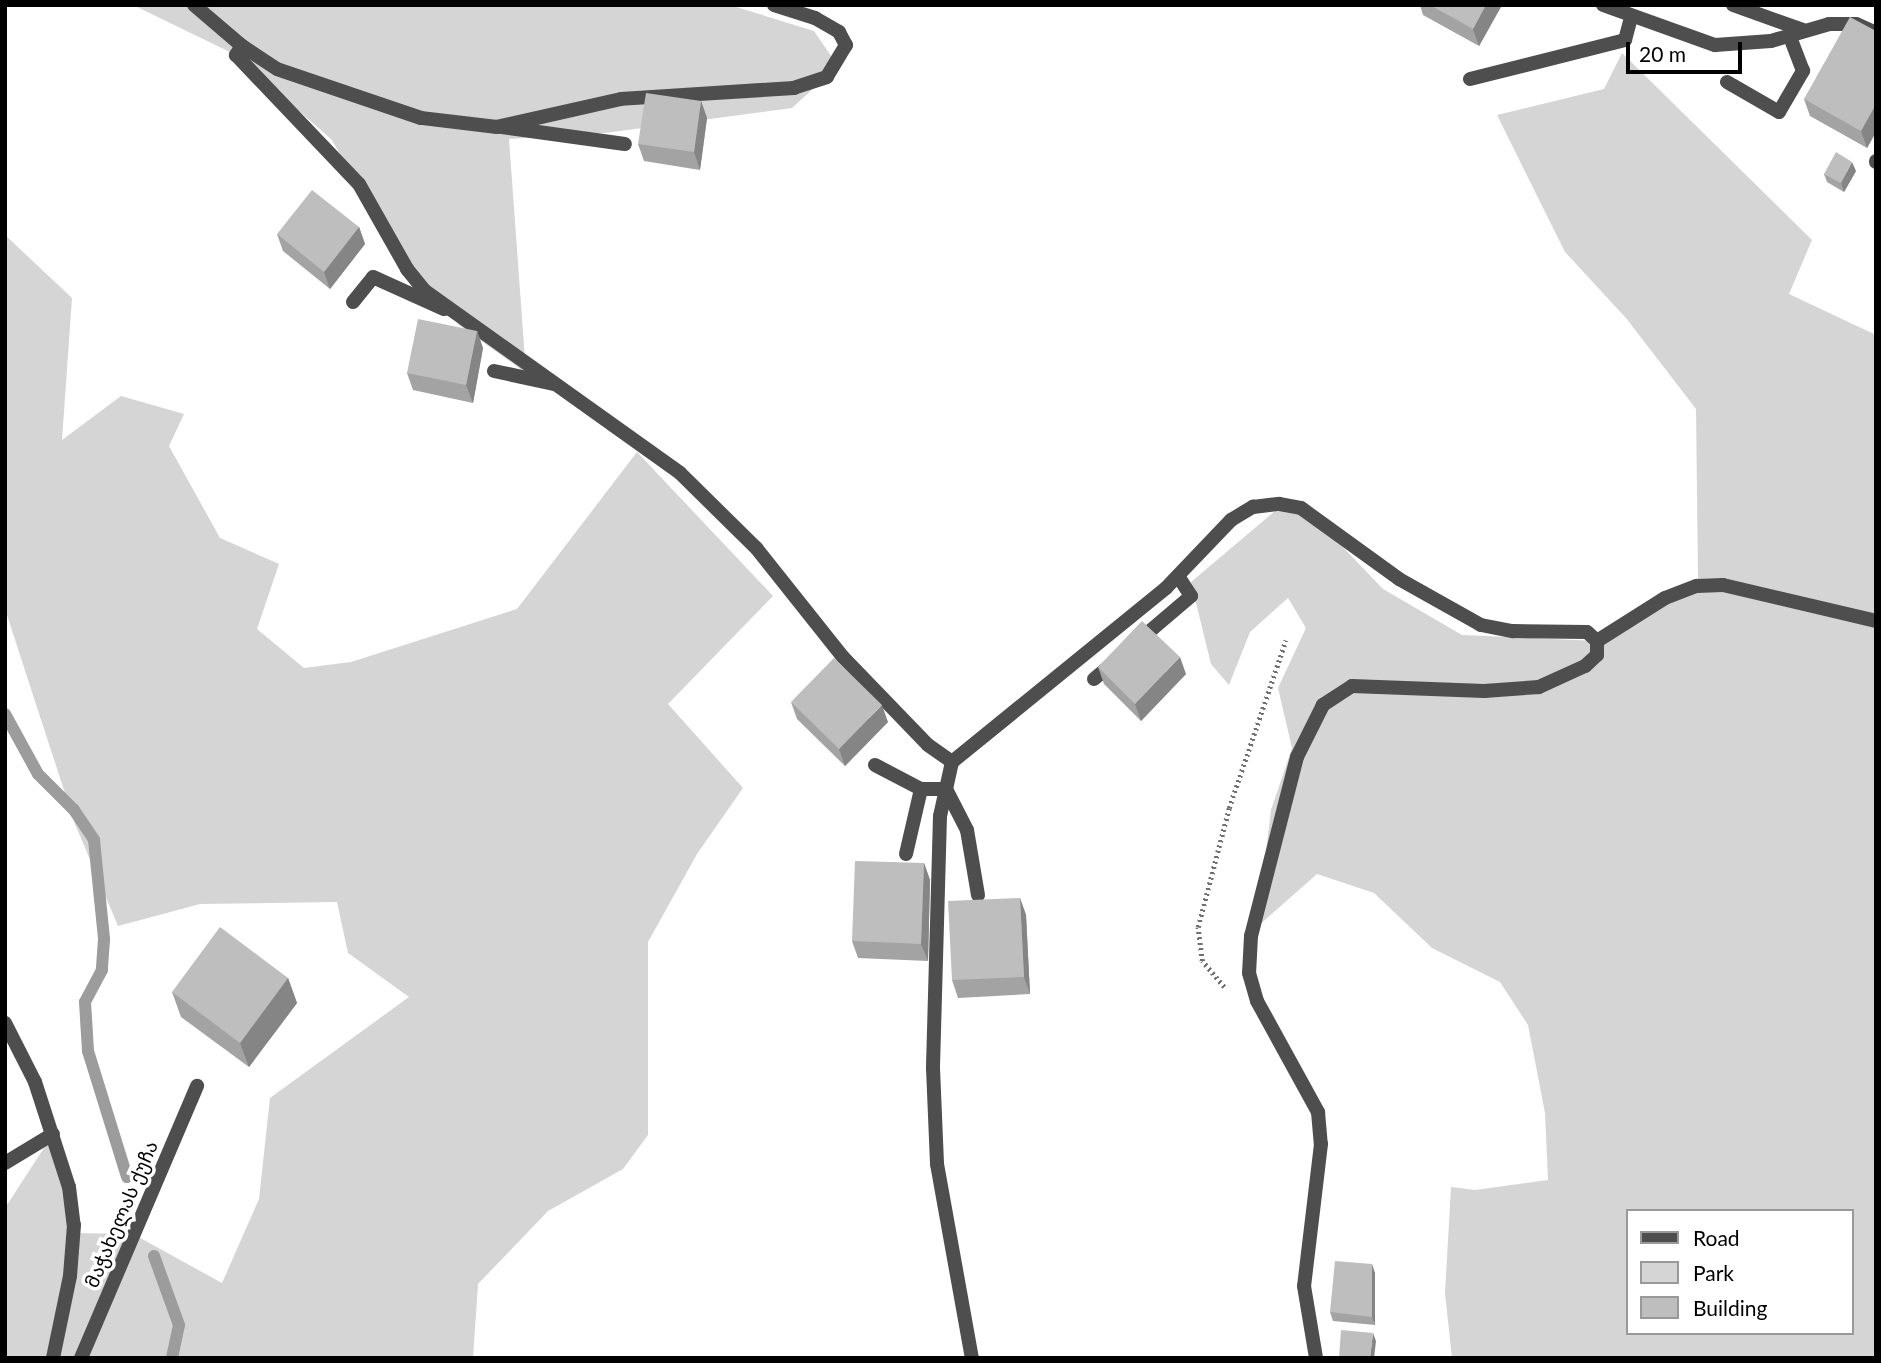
<!DOCTYPE html>
<html>
<head>
<meta charset="utf-8">
<style>
  body { margin:0 }
  #map { position:relative; width:1881px; height:1363px; overflow:hidden; background:#fff; font-family:Lato,"Noto Sans Georgian",sans-serif }
  div>[style] { position:absolute }
  .green>* { inset:0; background:#d5d5d5 }
  .stream>* { height:12px; margin:-6px; padding:0 6px; transform-origin:6px; border-radius:6px; background:#9c9c9c }
  .path>* { height:4.5px; margin-top:-2.25px; transform-origin:0; background:repeating-linear-gradient(90deg,#707070 0 2px,transparent 0 5.5px) }
  .service>* { height:14px; margin:-7px; padding:0 7px; transform-origin:7px; border-radius:7px; background:#4e4e4e }
  .minor>* { height:14px; margin:-7px; padding:0 7px; transform-origin:7px; border-radius:7px; background:#4e4e4e }
  .wall>* { inset:0; background:#a3a3a3 }
  .shaded-wall>* { inset:0; background:#858585 }
  .building>* { inset:0; background:#bebebe }
  span { translate:-50% -50%; white-space:nowrap; text-align:center; line-height:1.15; -webkit-text-stroke:7px #fff; paint-order:stroke }
  .street-label { font-size:19px; color:#000 }
  .frame { position:absolute; inset:0; border:7px solid #000; pointer-events:none }
  .legend { position:absolute; left:1626px; top:1209px; width:228px; height:126px; box-sizing:border-box; background:#fff; border:2px solid #999; margin:0; padding:9px 12px; list-style:none; font-size:21px; color:#000 }
  .legend li { display:flex; align-items:center; gap:14px; height:35px }
  .legend b { width:35px; border:2px solid #999 }
  .scale { position:absolute; left:1626px; top:42px; width:116px; height:32px; box-sizing:border-box; border:4px solid #000; border-top:0; padding-left:9px; font-size:21px; line-height:24px; white-space:nowrap; color:#000; -webkit-text-stroke:5px #fff; paint-order:stroke }
</style>
</head>
<body>
<div id="map">
  <div class="green">
    <div style="clip-path:polygon(133px 5px,730px 5px,814px 31px,838px 66px,792px 108px,605px 133px,509px 139px,526px 373px,459px 325px,400px 261px,332px 140px,236px 55px)"></div>
    <div style="clip-path:polygon(evenodd,1622px 53px,1812px 240px,1789px 294px,1876px 335px,1876px 1358px,1452px 1358px,1445px 1293px,1451px 1187px,1475px 1190px,1548px 1180px,1545px 1113px,1528px 1025px,1500px 982px,1432px 948px,1374px 893px,1317px 874px,1257px 927px,1271px 810px,1292px 748px,1278px 688px,1306px 628px,1288px 598px,1250px 632px,1229px 685px,1211px 664px,1191px 582px,1275px 511px,1313px 516px,1383px 589px,1462px 635px,1597px 641px,1698px 580px,1696px 409px,1626px 318px,1565px 252px,1497px 115px,1604px 89px,1622px 53px,1627px 1211px,1851px 1211px,1851px 1333px,1627px 1333px,1627px 1211px)"></div>
    <div style="clip-path:polygon(5px 235px,72px 298px,62px 440px,121px 396px,184px 414px,169px 446px,220px 538px,279px 564px,257px 629px,304px 668px,351px 662px,517px 609px,637px 452px,773px 596px,668px 704px,743px 788px,697px 854px,648px 942px,648px 1135px,623px 1169px,548px 1211px,478px 1284px,473px 1358px,5px 1358px,5px 1208px,53px 1134px,72px 1233px,133px 1234px,222px 1283px,259px 1199px,270px 1098px,409px 997px,348px 953px,337px 902px,200px 904px,118px 926px,75px 824px,5px 609px)"></div>
  </div>
  <div class="stream">
    <div style="left:5px;top:714px;width:68px;rotate:61.2deg"></div>
    <div style="left:38px;top:774px;width:51px;rotate:45deg"></div>
    <div style="left:74px;top:810px;width:36px;rotate:56deg"></div>
    <div style="left:94px;top:840px;width:100px;rotate:84.2deg"></div>
    <div style="left:104px;top:939px;width:31px;rotate:94deg"></div>
    <div style="left:102px;top:970px;width:36px;rotate:118deg"></div>
    <div style="left:85px;top:1002px;width:49px;rotate:86.5deg"></div>
    <div style="left:88px;top:1051px;width:132px;rotate:72.8deg"></div>
    <div style="left:154px;top:1256px;width:73px;rotate:70.1deg"></div>
    <div style="left:179px;top:1325px;width:34px;rotate:102deg"></div>
  </div>
  <div class="path">
    <div style="left:1224px;top:987px;width:34px;rotate:-130deg"></div>
    <div style="left:1202px;top:961px;width:34px;rotate:-97deg"></div>
    <div style="left:1198px;top:927px;width:123px;rotate:-75.4deg"></div>
    <div style="left:1229px;top:808px;width:177px;rotate:-71.3deg"></div>
  </div>
  <div class="service">
    <div style="left:194px;top:5px;width:63px;rotate:40.5deg"></div>
    <div style="left:1733px;top:5px;width:74px;rotate:19.7deg"></div>
    <div style="left:1470px;top:79px;width:160px;rotate:-14.1deg"></div>
    <div style="left:1625px;top:40px;width:23px;rotate:-75deg"></div>
    <div style="left:1727px;top:82px;width:60px;rotate:30deg"></div>
    <div style="left:1779px;top:112px;width:48px;rotate:-59.7deg"></div>
    <div style="left:1803px;top:71px;width:39px;rotate:-111deg"></div>
    <div style="left:502px;top:127px;width:124px;rotate:7.9deg"></div>
    <div style="left:1876px;top:162px;width:1px;rotate:-90deg"></div>
    <div style="left:353px;top:302px;width:32px;rotate:-51deg"></div>
    <div style="left:373px;top:277px;width:78px;rotate:24.3deg"></div>
    <div style="left:494px;top:371px;width:61px;rotate:12.2deg"></div>
    <div style="left:1597px;top:641px;width:80px;rotate:-32.3deg"></div>
    <div style="left:1665px;top:598px;width:34px;rotate:-21deg"></div>
    <div style="left:1697px;top:586px;width:26px;rotate:-2deg"></div>
    <div style="left:1723px;top:585px;width:157px;rotate:13.2deg"></div>
    <div style="left:1137px;top:642px;width:71px;rotate:-40.4deg"></div>
    <div style="left:1191px;top:596px;width:24px;rotate:-123deg"></div>
    <div style="left:1094px;top:679px;width:26px;rotate:-40deg"></div>
    <div style="left:952px;top:762px;width:55px;rotate:102.5deg"></div>
    <div style="left:940px;top:816px;width:252px;rotate:91.6deg"></div>
    <div style="left:933px;top:1068px;width:96px;rotate:87.6deg"></div>
    <div style="left:937px;top:1164px;width:197px;rotate:79.8deg"></div>
    <div style="left:875px;top:765px;width:52px;rotate:27.6deg"></div>
    <div style="left:906px;top:854px;width:67px;rotate:-77deg"></div>
    <div style="left:921px;top:789px;width:25px"></div>
    <div style="left:946px;top:789px;width:46px;rotate:62.9deg"></div>
    <div style="left:967px;top:830px;width:66px;rotate:80.4deg"></div>
    <div style="left:5px;top:1163px;width:56px;rotate:-31.1deg"></div>
    <div style="left:81px;top:1358px;width:296px;rotate:-66.9deg"></div>
  </div>
  <div class="minor">
    <div style="left:774px;top:5px;width:43px;rotate:17.6deg"></div>
    <div style="left:815px;top:18px;width:28px;rotate:30deg"></div>
    <div style="left:839px;top:32px;width:15px;rotate:62deg"></div>
    <div style="left:846px;top:45px;width:37px;rotate:121deg"></div>
    <div style="left:827px;top:77px;width:35px;rotate:162deg"></div>
    <div style="left:794px;top:88px;width:173px;rotate:176.4deg"></div>
    <div style="left:621px;top:99px;width:127px;rotate:167.3deg"></div>
    <div style="left:497px;top:127px;width:77px;rotate:-173.2deg"></div>
    <div style="left:421px;top:118px;width:152px;rotate:-161.2deg"></div>
    <div style="left:277px;top:69px;width:42px;rotate:-146.7deg"></div>
    <div style="left:242px;top:46px;width:11px;rotate:124deg"></div>
    <div style="left:236px;top:55px;width:178px;rotate:46.4deg"></div>
    <div style="left:359px;top:184px;width:98px;rotate:60.5deg"></div>
    <div style="left:407px;top:269px;width:28px;rotate:51deg"></div>
    <div style="left:425px;top:291px;width:313px;rotate:35.5deg"></div>
    <div style="left:680px;top:473px;width:108px;rotate:44.6deg"></div>
    <div style="left:757px;top:549px;width:138px;rotate:51.5deg"></div>
    <div style="left:843px;top:657px;width:122px;rotate:46deg"></div>
    <div style="left:928px;top:745px;width:29px;rotate:35deg"></div>
    <div style="left:952px;top:762px;width:276px;rotate:-39.1deg"></div>
    <div style="left:1166px;top:588px;width:94px;rotate:-46.3deg"></div>
    <div style="left:1231px;top:520px;width:26px;rotate:-31deg"></div>
    <div style="left:1253px;top:507px;width:26px;rotate:-7deg"></div>
    <div style="left:1279px;top:504px;width:22px;rotate:10deg"></div>
    <div style="left:1301px;top:508px;width:121px;rotate:35.9deg"></div>
    <div style="left:1399px;top:579px;width:94px;rotate:29.3deg"></div>
    <div style="left:1481px;top:625px;width:33px;rotate:11deg"></div>
    <div style="left:1513px;top:631px;width:74px;rotate:0.8deg"></div>
    <div style="left:1587px;top:632px;width:13px;rotate:42deg"></div>
    <div style="left:1597px;top:641px;width:14px;rotate:90deg"></div>
    <div style="left:1597px;top:655px;width:16px;rotate:137deg"></div>
    <div style="left:1585px;top:666px;width:51px;rotate:155.5deg"></div>
    <div style="left:1539px;top:687px;width:55px;rotate:175.8deg"></div>
    <div style="left:1484px;top:691px;width:132px;rotate:-177.8deg"></div>
    <div style="left:1352px;top:686px;width:35px;rotate:147deg"></div>
    <div style="left:1323px;top:705px;width:58px;rotate:116.6deg"></div>
    <div style="left:1297px;top:757px;width:185px;rotate:104.4deg"></div>
    <div style="left:1251px;top:936px;width:37px;rotate:93deg"></div>
    <div style="left:1249px;top:973px;width:29px;rotate:74deg"></div>
    <div style="left:1257px;top:1001px;width:127px;rotate:61.2deg"></div>
    <div style="left:1318px;top:1112px;width:32px;rotate:85deg"></div>
    <div style="left:1321px;top:1144px;width:143px;rotate:96.8deg"></div>
    <div style="left:1304px;top:1286px;width:73px;rotate:80.5deg"></div>
    <div style="left:1603px;top:5px;width:119px;rotate:19.7deg"></div>
    <div style="left:1715px;top:45px;width:56px;rotate:-4.1deg"></div>
    <div style="left:1771px;top:41px;width:60px;rotate:-16.3deg"></div>
    <div style="left:1829px;top:24px;width:27px"></div>
    <div style="left:1856px;top:24px;width:22px;rotate:24deg"></div>
    <div style="left:5px;top:1023px;width:66px;rotate:63deg"></div>
    <div style="left:35px;top:1082px;width:110px;rotate:72.1deg"></div>
    <div style="left:69px;top:1187px;width:38px;rotate:83deg"></div>
    <div style="left:74px;top:1225px;width:51px;rotate:94.5deg"></div>
    <div style="left:70px;top:1276px;width:84px;rotate:101.7deg"></div>
  </div>
  <div class="wall">
    <div style="clip-path:polygon(1420px 5px,1502px 5px,1479px 46px,1423px 15px)"></div>
    <div style="clip-path:polygon(1876px 31px,1876px 132px,1867px 148px,1810px 116px,1804px 99px)"></div>
    <div style="clip-path:polygon(701px 101px,707px 118px,700px 170px,644px 161px,638px 144px)"></div>
    <div style="clip-path:polygon(1856px 171px,1844px 192px,1827px 182px,1824px 174px)"></div>
    <div style="clip-path:polygon(359px 227px,365px 244px,330px 289px,283px 251px,277px 234px)"></div>
    <div style="clip-path:polygon(477px 331px,483px 348px,473px 403px,413px 390px,407px 373px)"></div>
    <div style="clip-path:polygon(1098px 667px,1186px 674px,1141px 721px,1104px 684px)"></div>
    <div style="clip-path:polygon(791px 702px,888px 722px,845px 766px,797px 719px)"></div>
    <div style="clip-path:polygon(924px 863px,930px 880px,928px 961px,858px 958px,852px 941px)"></div>
    <div style="clip-path:polygon(1020px 898px,1026px 915px,1030px 994px,958px 998px,952px 980px)"></div>
    <div style="clip-path:polygon(288px 978px,297px 1003px,249px 1067px,181px 1017px,172px 992px)"></div>
    <div style="clip-path:polygon(1375px 1273px,1375px 1325px,1333px 1321px,1330px 1312px)"></div>
  </div>
  <div class="shaded-wall">
    <div style="clip-path:polygon(1486px 5px,1502px 5px,1479px 46px,1473px 29px)"></div>
    <div style="clip-path:polygon(701px 101px,707px 118px,700px 170px,694px 152px)"></div>
    <div style="clip-path:polygon(1876px 104px,1876px 132px,1867px 148px,1861px 131px)"></div>
    <div style="clip-path:polygon(1852px 162px,1856px 171px,1844px 192px,1841px 183px)"></div>
    <div style="clip-path:polygon(359px 227px,365px 244px,330px 289px,324px 272px)"></div>
    <div style="clip-path:polygon(477px 331px,483px 348px,473px 403px,466px 385px)"></div>
    <div style="clip-path:polygon(1180px 657px,1186px 674px,1141px 721px,1135px 704px)"></div>
    <div style="clip-path:polygon(882px 705px,888px 722px,845px 766px,839px 749px)"></div>
    <div style="clip-path:polygon(924px 863px,930px 880px,928px 961px,921px 944px)"></div>
    <div style="clip-path:polygon(1020px 898px,1026px 915px,1030px 994px,1024px 977px)"></div>
    <div style="clip-path:polygon(288px 978px,297px 1003px,249px 1067px,240px 1043px)"></div>
    <div style="clip-path:polygon(1372px 1264px,1375px 1273px,1375px 1325px,1372px 1317px)"></div>
    <div style="clip-path:polygon(1373px 1333px,1376px 1341px,1374px 1358px,1370px 1358px)"></div>
  </div>
  <div class="building">
    <div style="clip-path:polygon(1430px 5px,1486px 5px,1473px 29px)"></div>
    <div style="clip-path:polygon(1850px 17px,1876px 31px,1876px 104px,1861px 131px,1804px 99px)"></div>
    <div style="clip-path:polygon(646px 93px,701px 101px,694px 152px,638px 144px)"></div>
    <div style="clip-path:polygon(1836px 152px,1852px 162px,1841px 183px,1824px 174px)"></div>
    <div style="clip-path:polygon(312px 190px,359px 227px,324px 272px,277px 234px)"></div>
    <div style="clip-path:polygon(418px 319px,477px 331px,466px 385px,407px 373px)"></div>
    <div style="clip-path:polygon(1142px 621px,1180px 657px,1135px 704px,1098px 667px)"></div>
    <div style="clip-path:polygon(834px 658px,882px 705px,839px 749px,791px 702px)"></div>
    <div style="clip-path:polygon(855px 861px,924px 863px,921px 944px,852px 941px)"></div>
    <div style="clip-path:polygon(1020px 898px,1024px 977px,952px 980px,948px 901px)"></div>
    <div style="clip-path:polygon(220px 927px,288px 978px,240px 1043px,172px 992px)"></div>
    <div style="clip-path:polygon(1335px 1261px,1372px 1264px,1372px 1317px,1330px 1312px)"></div>
    <div style="clip-path:polygon(1341px 1330px,1373px 1333px,1370px 1358px,1339px 1358px)"></div>
  </div>
  <div class="street-label">
    <span style="left:121px;top:1214px;rotate:-67deg">მაჭახელას ქუჩა</span>
  </div>
  <div class="frame"></div>
  <ul class="legend">
  <li><b style="height:9px;background:#4e4e4e"></b>Road</li>
  <li><b style="height:19px;background:#d5d5d5"></b>Park</li>
  <li><b style="height:19px;background:#bebebe"></b>Building</li>
  </ul>
  <div class="scale">20 m</div>
</div>
</body>
</html>
